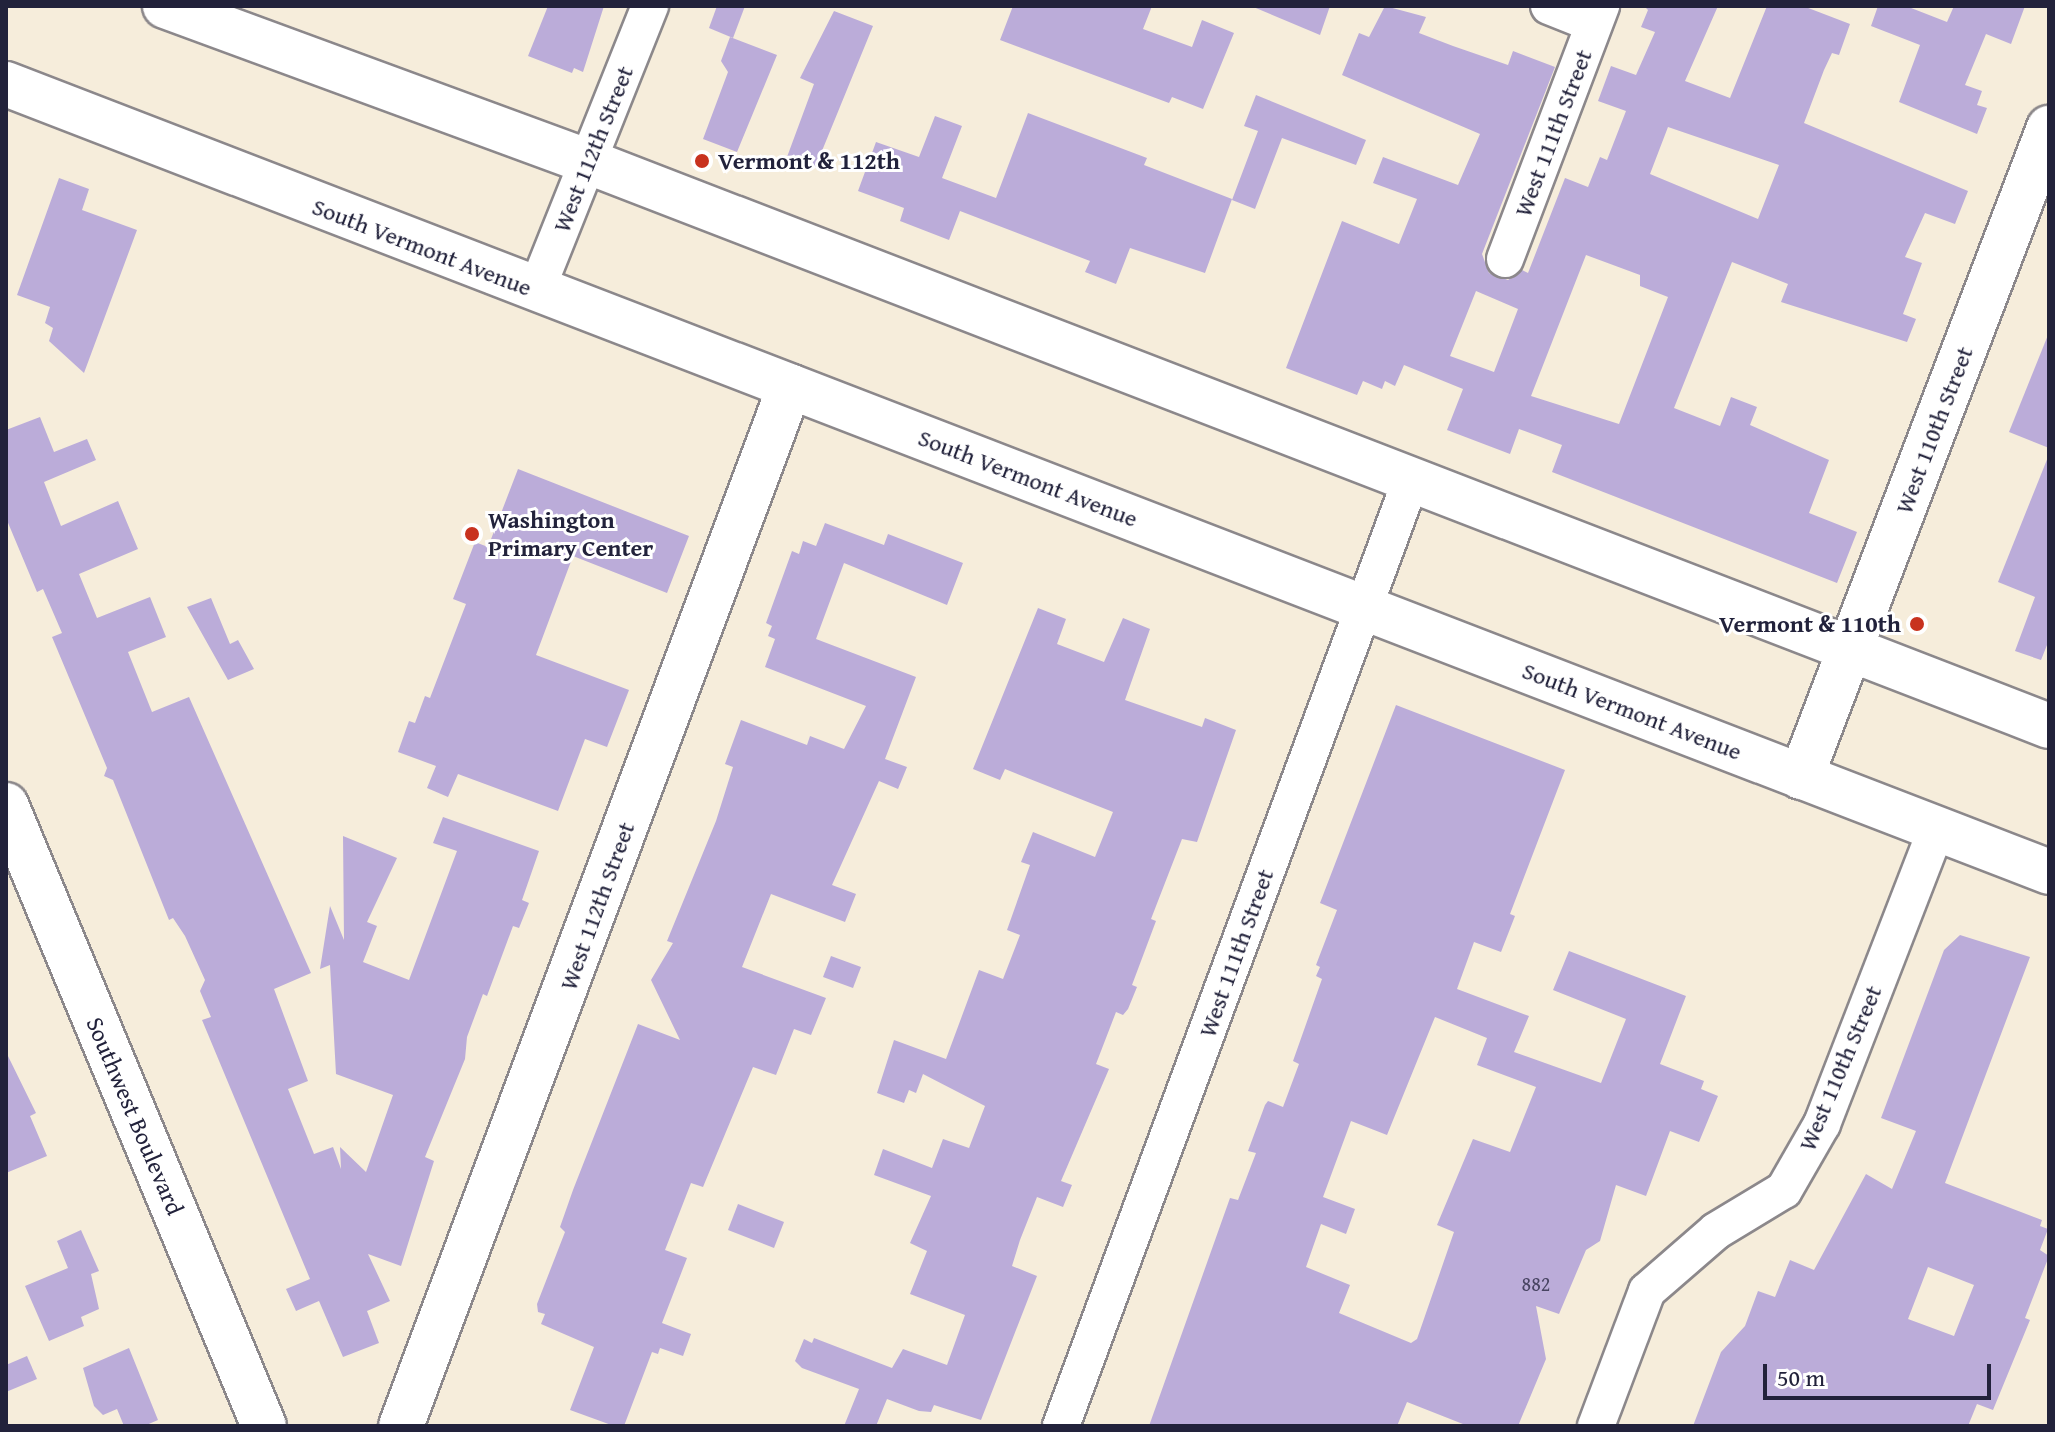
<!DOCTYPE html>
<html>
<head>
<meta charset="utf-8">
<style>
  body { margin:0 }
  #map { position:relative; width:2055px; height:1432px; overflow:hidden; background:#f6eddb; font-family:"Gentium Book Plus",serif }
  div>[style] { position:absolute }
  .building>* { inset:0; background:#bbacd9 }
  .roads { filter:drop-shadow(2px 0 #8c888b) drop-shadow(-2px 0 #8c888b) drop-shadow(0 2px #8c888b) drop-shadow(0 -2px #8c888b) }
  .street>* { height:36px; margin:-18px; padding:0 18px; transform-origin:18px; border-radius:18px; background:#fff }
  .secondary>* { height:44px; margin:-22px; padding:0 22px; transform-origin:22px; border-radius:22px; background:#fff }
  .primary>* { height:44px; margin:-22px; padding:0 22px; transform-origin:22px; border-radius:22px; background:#fff }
  .dots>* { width:22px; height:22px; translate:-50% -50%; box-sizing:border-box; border:4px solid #fff; border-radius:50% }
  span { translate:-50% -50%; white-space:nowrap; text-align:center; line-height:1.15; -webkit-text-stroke:6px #fff; paint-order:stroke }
  .number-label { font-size:20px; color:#484462 }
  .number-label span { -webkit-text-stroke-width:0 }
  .street-label { font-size:24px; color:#22223b }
  .poi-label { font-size:24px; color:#22223b; font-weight:700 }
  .left { translate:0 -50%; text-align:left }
  .right { translate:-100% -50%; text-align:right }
  .frame { position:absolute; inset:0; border:8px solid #22223b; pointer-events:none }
  .scale { position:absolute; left:1763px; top:1364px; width:228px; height:36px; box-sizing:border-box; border:4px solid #22223b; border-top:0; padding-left:10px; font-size:24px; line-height:28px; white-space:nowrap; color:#22223b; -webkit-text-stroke:6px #fff; paint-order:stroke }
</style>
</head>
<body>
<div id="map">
  <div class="building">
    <div style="clip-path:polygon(548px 6px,604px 6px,583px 72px,574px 68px,572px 73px,528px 56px)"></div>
    <div style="clip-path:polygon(717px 6px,745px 6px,733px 38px,709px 28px)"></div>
    <div style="clip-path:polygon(1013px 6px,1152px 6px,1143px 29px,1192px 47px,1202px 20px,1234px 33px,1203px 109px,1172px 97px,1169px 103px,1000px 40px)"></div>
    <div style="clip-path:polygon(1251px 6px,1330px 6px,1320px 35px)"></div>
    <div style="clip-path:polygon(evenodd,1385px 6px,1426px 17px,1419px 33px,1453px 46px,1508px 65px,1513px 51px,1555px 67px,1482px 254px,1489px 273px,1508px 280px,1522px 270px,1528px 273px,1565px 178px,1588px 187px,1600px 157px,1607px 160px,1626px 111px,1598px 101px,1611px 66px,1636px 75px,1655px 32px,1641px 27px,1648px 10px,1644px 6px,1718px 6px,1685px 81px,1730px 98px,1767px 6px,1803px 6px,1850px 24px,1839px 55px,1832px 53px,1824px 70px,1804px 123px,1968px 191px,1955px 224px,1925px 213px,1905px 257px,1922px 263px,1903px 314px,1916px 319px,1907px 342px,1781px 302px,1788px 284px,1732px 262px,1674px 408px,1720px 426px,1731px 397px,1757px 407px,1750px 425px,1829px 460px,1809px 513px,1857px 532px,1837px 583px,1552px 472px,1562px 445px,1519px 429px,1510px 454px,1447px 430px,1463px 389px,1404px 365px,1395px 386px,1385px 381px,1382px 389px,1363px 381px,1357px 395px,1286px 368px,1342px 221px,1399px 244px,1417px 199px,1373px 183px,1383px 157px,1458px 185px,1480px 134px,1342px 75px,1359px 33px,1369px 37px,1385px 6px,1668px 127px,1779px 165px,1758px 219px,1650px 174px,1668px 127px,1385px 6px,1586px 255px,1640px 275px,1640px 286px,1668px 297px,1619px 424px,1531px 396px,1586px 255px,1385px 6px,1476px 291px,1518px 309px,1494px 372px,1450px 356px,1476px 291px)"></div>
    <div style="clip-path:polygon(1878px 6px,1906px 6px,1947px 22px,1954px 6px,2025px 6px,2011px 44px,1986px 34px,1965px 85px,1982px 91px,1977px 105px,1987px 108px,1977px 134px,1899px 102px,1920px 45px,1871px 26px)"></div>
    <div style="clip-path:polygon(834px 11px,873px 26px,815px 168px,787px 157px,814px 84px,800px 78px)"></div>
    <div style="clip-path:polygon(730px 37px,777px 55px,737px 152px,703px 139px,728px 72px,721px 61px)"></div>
    <div style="clip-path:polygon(1256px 95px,1366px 140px,1356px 165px,1282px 138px,1255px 209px,1232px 200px,1258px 131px,1244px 126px)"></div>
    <div style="clip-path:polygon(1028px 113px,1147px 158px,1144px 165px,1232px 199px,1205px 273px,1130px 248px,1116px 284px,1085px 272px,1090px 261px,960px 211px,949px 240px,900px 221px,904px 208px,858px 191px,876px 142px,919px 157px,935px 116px,962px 126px,942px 178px,996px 198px)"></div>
    <div style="clip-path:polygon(59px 178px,89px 189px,82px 210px,137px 230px,84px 373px,49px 341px,53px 328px,45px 323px,50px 307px,17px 295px)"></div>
    <div style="clip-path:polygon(2048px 335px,2049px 336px,2049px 448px,2009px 432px)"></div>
    <div style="clip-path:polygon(40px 417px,54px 452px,87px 439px,96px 460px,44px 482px,61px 526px,118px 501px,138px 549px,79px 574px,97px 618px,150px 597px,166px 637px,128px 652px,152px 712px,189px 697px,311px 973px,274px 989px,308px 1081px,288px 1089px,314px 1154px,333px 1147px,341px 1169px,340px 1147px,366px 1172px,393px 1095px,336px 1074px,330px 965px,320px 969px,330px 906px,344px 940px,343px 836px,397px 858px,367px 922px,377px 926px,363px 962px,409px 980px,457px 851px,433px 843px,443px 817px,539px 851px,522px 900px,529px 903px,519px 928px,513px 926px,487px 996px,483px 994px,467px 1037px,465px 1059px,425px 1157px,434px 1161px,401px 1266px,368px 1254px,390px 1301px,367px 1311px,379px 1343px,343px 1357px,319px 1301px,296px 1311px,286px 1289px,310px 1279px,202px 1020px,211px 1017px,200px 991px,205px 980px,185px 936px,173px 918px,169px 920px,113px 780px,104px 776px,107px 768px,52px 637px,62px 633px,43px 589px,37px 592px,6px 518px,6px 430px)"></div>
    <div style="clip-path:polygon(2048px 457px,2049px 640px,2041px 660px,2015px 651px,2035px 597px,1998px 582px)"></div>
    <div style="clip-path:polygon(518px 469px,689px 536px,667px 593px,573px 556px,536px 655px,629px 690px,607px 747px,585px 739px,558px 811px,458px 774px,448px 797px,427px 788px,436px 766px,398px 752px,409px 721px,415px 723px,425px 696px,430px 698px,466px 604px,453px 599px,475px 542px,488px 547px)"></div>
    <div style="clip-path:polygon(825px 523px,884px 545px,888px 534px,963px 563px,947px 605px,844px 563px,816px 639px,916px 677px,885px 759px,907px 767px,898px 789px,879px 781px,832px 885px,856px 894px,845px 922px,771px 894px,742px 967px,826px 998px,811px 1035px,794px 1029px,776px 1075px,753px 1067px,703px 1187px,691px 1183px,665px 1250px,687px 1258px,662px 1323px,691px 1334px,683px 1356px,660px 1348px,658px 1354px,652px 1352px,624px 1426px,614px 1426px,570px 1410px,594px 1347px,541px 1324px,545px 1314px,538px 1312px,537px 1304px,565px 1232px,560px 1227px,573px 1190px,638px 1024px,680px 1040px,651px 980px,673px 943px,667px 941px,716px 821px,733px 767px,725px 764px,741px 720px,807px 745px,810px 736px,844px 749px,866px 706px,765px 667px,775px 639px,768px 636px,772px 626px,766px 623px,792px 551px,799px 554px,803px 541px,816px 546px)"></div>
    <div style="clip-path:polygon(211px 598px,230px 644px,238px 640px,254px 669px,228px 680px,187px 607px)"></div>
    <div style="clip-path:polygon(1038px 608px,1066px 619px,1057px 644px,1104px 662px,1123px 618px,1150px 629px,1125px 700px,1202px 727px,1205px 718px,1236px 730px,1197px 842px,1182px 839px,1151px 919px,1156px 921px,1132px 985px,1137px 987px,1128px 1009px,1123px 1015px,1116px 1012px,1096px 1064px,1109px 1069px,1061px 1181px,1072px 1185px,1063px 1207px,1037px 1197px,1020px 1240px,1012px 1266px,1037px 1276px,981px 1420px,934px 1405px,931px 1412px,919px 1411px,887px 1399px,876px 1426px,844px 1426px,859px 1389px,802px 1368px,795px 1361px,804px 1339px,812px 1343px,814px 1338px,892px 1368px,903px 1349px,947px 1365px,965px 1315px,910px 1294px,927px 1251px,910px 1243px,931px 1196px,874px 1175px,883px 1149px,932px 1168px,943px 1139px,969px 1148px,985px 1106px,923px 1074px,916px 1093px,909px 1090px,904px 1103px,877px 1093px,894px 1040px,946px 1059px,979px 970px,1003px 979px,1020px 935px,1007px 930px,1030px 865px,1021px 862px,1033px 832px,1095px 857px,1113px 812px,1005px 769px,1000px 780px,973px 769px)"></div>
    <div style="clip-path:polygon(evenodd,1396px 705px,1565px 770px,1510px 914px,1515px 916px,1501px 952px,1474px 942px,1457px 989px,1529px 1016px,1514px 1052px,1601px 1083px,1626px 1019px,1553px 990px,1569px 951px,1686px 996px,1660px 1064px,1704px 1081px,1701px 1089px,1718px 1096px,1699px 1142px,1670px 1131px,1646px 1196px,1616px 1185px,1600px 1241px,1586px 1250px,1559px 1314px,1536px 1306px,1546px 1359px,1518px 1426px,1468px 1426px,1407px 1402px,1397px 1426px,1149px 1426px,1230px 1198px,1238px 1200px,1256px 1153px,1248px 1151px,1265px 1105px,1268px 1101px,1283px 1107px,1299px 1064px,1293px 1061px,1322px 979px,1316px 976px,1320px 967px,1316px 965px,1337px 910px,1320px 903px,1396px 705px,1435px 1017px,1487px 1038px,1477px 1065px,1536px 1087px,1510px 1152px,1473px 1139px,1437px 1225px,1454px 1232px,1417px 1339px,1411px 1343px,1339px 1313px,1350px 1285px,1306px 1267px,1321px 1224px,1346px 1234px,1355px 1209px,1323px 1197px,1351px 1121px,1387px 1135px,1435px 1017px)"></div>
    <div style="clip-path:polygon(evenodd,1960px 935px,2030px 957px,1945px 1183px,2042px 1220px,2040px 1226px,2048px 1229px,2040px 1250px,2049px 1256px,2025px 1318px,2030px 1320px,1993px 1410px,1977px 1404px,1968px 1426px,1693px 1426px,1721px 1352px,1745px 1326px,1758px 1291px,1775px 1297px,1790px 1260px,1814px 1270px,1866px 1174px,1892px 1189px,1916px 1131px,1881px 1118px,1944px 950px,1960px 935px,1928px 1267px,1974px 1285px,1954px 1336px,1908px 1319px,1928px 1267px)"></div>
    <div style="clip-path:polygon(831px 956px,861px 967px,853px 988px,823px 977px)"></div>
    <div style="clip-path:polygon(6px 1052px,36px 1113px,30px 1116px,47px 1156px,6px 1173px)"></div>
    <div style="clip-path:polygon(738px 1204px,784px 1222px,774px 1248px,728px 1230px)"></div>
    <div style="clip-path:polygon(81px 1230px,99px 1271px,91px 1274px,99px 1309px,81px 1317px,84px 1326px,49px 1341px,25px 1286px,68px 1268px,57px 1241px)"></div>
    <div style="clip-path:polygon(129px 1348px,158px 1420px,144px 1426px,124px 1426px,117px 1409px,103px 1415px,94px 1406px,83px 1368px)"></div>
    <div style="clip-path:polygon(27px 1356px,37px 1379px,6px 1392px,6px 1365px)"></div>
  </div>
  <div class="roads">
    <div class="street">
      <div style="left:1549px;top:6px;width:48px;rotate:21.8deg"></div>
      <div style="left:1505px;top:259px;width:271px;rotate:-69.2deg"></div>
      <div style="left:536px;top:291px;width:307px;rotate:-68.2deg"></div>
      <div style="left:1061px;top:1426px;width:1009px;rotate:-69.7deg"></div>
      <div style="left:1596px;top:1426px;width:144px;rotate:-69.3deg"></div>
      <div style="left:1647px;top:1291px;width:91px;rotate:-41deg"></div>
      <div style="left:1716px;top:1231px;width:79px;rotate:-31.1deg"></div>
      <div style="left:1784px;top:1190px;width:76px;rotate:-60.1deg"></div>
      <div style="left:1822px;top:1124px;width:315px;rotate:-68.8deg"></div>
    </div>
    <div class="secondary">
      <div style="left:1801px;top:777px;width:695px;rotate:-69.09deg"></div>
      <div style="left:6px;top:805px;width:672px;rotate:67.44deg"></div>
      <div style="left:401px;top:1426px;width:1110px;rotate:-69.49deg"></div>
    </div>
    <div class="primary">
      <div style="left:165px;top:6px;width:452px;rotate:20.2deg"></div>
      <div style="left:589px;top:162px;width:1565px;rotate:21.12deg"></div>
      <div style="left:6px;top:84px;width:2190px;rotate:21.09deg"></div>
    </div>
  </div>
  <div class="dots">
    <div style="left:702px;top:161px;background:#c8321e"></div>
    <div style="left:472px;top:534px;background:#c8321e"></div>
    <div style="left:1917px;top:624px;background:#c8321e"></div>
  </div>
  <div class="number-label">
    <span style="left:1536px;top:1283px">882</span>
  </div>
  <div class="street-label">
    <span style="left:1553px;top:133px;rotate:-69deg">West 111th Street</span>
    <span style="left:593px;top:149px;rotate:-68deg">West 112th Street</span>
    <span style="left:422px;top:247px;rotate:21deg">South Vermont Avenue</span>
    <span style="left:1934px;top:430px;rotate:-69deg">West 110th Street</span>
    <span style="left:1028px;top:478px;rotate:21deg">South Vermont Avenue</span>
    <span style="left:1632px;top:711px;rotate:21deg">South Vermont Avenue</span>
    <span style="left:597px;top:906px;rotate:-70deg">West 112th Street</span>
    <span style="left:1236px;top:953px;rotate:-70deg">West 111th Street</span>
    <span style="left:1840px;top:1068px;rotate:-67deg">West 110th Street</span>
    <span style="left:135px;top:1116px;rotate:67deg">Southwest Boulevard</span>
  </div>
  <div class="poi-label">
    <span class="left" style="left:718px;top:161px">Vermont &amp; 112th</span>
    <span class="left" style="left:488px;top:534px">Washington<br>Primary Center</span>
    <span class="right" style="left:1901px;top:624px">Vermont &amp; 110th</span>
  </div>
  <div class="frame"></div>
  <div class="scale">50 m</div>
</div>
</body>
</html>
